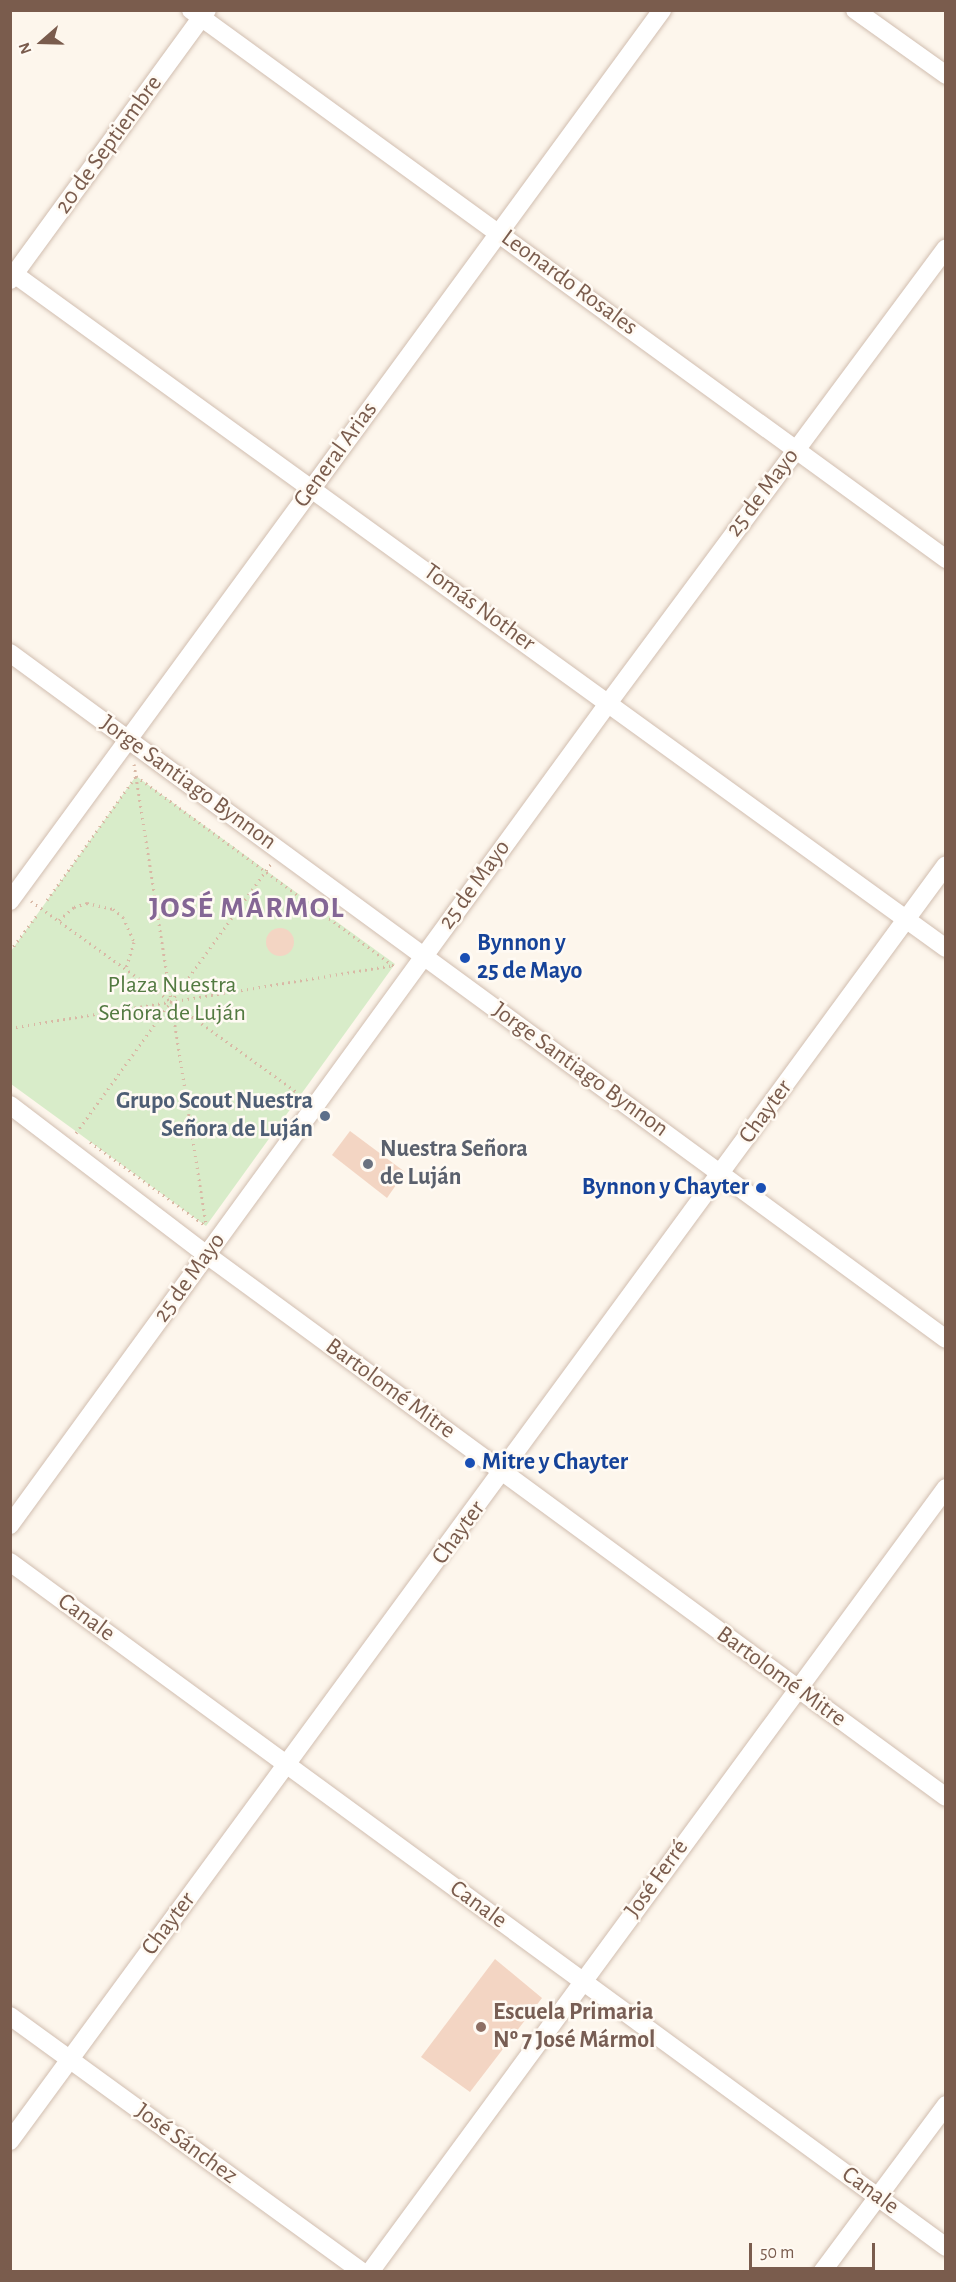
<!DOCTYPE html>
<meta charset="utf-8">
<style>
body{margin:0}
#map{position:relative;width:956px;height:2282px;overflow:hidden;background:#fdf6ec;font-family:"Alegreya Sans",sans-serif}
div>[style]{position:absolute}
.green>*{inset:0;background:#d8ecc9}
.building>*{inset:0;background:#f3d5c3}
.round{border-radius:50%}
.path>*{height:3px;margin-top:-1.5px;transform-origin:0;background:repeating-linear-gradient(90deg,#d9b8a5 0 1.5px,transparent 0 6px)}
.roads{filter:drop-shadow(0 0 2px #d1beb0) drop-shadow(0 0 2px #d1beb0)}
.minor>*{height:18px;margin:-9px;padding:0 9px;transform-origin:9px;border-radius:9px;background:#fff}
.dots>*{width:16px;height:16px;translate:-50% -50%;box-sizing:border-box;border:3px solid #fffaf3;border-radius:50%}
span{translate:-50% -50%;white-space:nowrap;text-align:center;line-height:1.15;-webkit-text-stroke:5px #fffaf3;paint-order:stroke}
.street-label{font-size:24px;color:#7a5c4d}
.transit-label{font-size:24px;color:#164399;font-weight:700}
.left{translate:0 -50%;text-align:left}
.right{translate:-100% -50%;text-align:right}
.park-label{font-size:24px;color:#537a41}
.service-label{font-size:24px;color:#4e5e75;font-weight:700}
.worship-label{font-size:24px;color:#5b616d;font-weight:700}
.education-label{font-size:24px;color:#785e54;font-weight:700}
.district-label{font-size:30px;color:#846695;font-weight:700;letter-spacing:1.5px}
.frame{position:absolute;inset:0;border:12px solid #7a5c4d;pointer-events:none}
.north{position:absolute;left:12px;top:12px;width:60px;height:60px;-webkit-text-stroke:4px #fffaf3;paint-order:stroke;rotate:250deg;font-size:16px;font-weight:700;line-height:24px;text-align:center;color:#7a5c4d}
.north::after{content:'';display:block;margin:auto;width:21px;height:27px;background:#7a5c4d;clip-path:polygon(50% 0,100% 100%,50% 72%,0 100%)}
.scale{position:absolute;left:749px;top:2243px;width:126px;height:27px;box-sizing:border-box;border:3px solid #7a5c4d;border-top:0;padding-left:8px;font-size:18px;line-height:21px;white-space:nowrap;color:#7a5c4d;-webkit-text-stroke:4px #fffaf3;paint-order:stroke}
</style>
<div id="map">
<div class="green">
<i style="clip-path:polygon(136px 776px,395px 964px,206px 1226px,11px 1084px,11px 951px)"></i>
</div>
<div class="building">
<i class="round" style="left:266px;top:928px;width:28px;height:28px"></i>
<i style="clip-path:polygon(350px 1131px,405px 1172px,387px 1198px,332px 1155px)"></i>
<i style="clip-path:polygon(495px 1959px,542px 1998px,470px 2092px,421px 2057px)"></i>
</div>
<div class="path">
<i style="left:134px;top:764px;width:468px;rotate:81.1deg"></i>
<i style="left:47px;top:900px;width:153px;rotate:-54.3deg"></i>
<i style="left:136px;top:776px;width:320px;rotate:36.4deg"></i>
<i style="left:31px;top:901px;width:332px;rotate:35.7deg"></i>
<i style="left:59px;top:920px;width:20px;rotate:-41deg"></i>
<i style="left:74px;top:907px;width:14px;rotate:-17deg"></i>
<i style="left:87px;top:903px;width:27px;rotate:13deg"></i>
<i style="left:113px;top:909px;width:13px;rotate:39deg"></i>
<i style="left:123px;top:917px;width:27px;rotate:66deg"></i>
<i style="left:134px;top:942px;width:28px;rotate:107deg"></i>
<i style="left:10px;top:951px;width:45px;rotate:-53.1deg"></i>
<i style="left:10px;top:1028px;width:388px;rotate:-9.3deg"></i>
<i style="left:76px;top:1133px;width:332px;rotate:-54.1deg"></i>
<i style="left:90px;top:1142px;width:143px;rotate:35.9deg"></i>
</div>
<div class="roads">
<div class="minor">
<i style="left:191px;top:10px;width:934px;rotate:36.02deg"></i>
<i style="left:855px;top:10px;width:112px;rotate:35.5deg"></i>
<i style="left:10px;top:271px;width:1155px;rotate:35.88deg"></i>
<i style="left:10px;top:280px;width:334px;rotate:-53.9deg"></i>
<i style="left:10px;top:653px;width:1160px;rotate:36.24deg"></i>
<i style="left:10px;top:901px;width:1104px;rotate:-53.8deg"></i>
<i style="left:10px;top:1105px;width:248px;rotate:37.3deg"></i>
<i style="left:207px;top:1255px;width:916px;rotate:36.26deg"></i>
<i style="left:10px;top:1525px;width:1018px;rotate:-53.95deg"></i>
<i style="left:609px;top:702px;width:565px;rotate:-53.41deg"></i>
<i style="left:10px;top:1562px;width:1160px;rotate:36.2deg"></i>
<i style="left:10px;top:2016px;width:435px;rotate:36deg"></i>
<i style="left:10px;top:2141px;width:1582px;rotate:-53.74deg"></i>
<i style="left:370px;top:2272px;width:973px;rotate:-53.7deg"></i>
<i style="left:822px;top:2272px;width:208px;rotate:-53.4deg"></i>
</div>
</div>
<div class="dots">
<i style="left:465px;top:958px;background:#1a4fb4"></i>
<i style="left:325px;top:1116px;background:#5c6f8a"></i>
<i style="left:368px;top:1164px;background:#6b7280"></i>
<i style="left:761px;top:1188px;background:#1a4fb4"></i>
<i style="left:470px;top:1463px;background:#1a4fb4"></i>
<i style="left:481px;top:2027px;background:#8d6e63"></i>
</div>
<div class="street-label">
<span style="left:109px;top:145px;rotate:-54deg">20 de Septiembre</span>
<span style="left:569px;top:283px;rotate:36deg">Leonardo Rosales</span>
<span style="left:336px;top:455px;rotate:-54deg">General Arias</span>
<span style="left:763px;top:493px;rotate:-53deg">25 de Mayo</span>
<span style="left:479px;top:608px;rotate:36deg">Tomás Nother</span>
<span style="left:188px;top:783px;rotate:36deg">Jorge Santiago Bynnon</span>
<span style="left:475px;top:885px;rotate:-54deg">25 de Mayo</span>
<span style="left:580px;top:1070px;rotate:36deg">Jorge Santiago Bynnon</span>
<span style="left:766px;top:1112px;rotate:-54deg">Chayter</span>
<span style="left:190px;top:1278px;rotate:-54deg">25 de Mayo</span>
<span style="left:390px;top:1389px;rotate:36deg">Bartolomé Mitre</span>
<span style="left:459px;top:1533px;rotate:-54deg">Chayter</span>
<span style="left:86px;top:1618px;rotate:36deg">Canale</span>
<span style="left:781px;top:1677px;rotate:36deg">Bartolomé Mitre</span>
<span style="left:657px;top:1879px;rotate:-54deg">José Ferré</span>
<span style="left:478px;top:1905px;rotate:36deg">Canale</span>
<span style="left:169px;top:1924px;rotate:-53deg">Chayter</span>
<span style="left:186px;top:2144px;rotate:36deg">José Sánchez</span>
<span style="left:870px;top:2191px;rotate:36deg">Canale</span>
</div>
<div class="transit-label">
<span class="left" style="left:477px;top:958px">Bynnon y<br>25 de Mayo</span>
<span class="right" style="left:749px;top:1188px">Bynnon y Chayter</span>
<span class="left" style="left:482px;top:1463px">Mitre y Chayter</span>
</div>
<div class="park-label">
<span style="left:172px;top:1000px">Plaza Nuestra<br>Señora de Luján</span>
</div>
<div class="service-label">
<span class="right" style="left:313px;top:1116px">Grupo Scout Nuestra<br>Señora de Luján</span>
</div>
<div class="worship-label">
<span class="left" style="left:380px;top:1164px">Nuestra Señora<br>de Luján</span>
</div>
<div class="education-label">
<span class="left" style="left:493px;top:2027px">Escuela Primaria<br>Nº 7 José Mármol</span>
</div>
<div class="district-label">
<span style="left:247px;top:908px">JOSÉ MÁRMOL</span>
</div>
<div class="frame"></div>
<div class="north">N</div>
<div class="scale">50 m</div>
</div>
